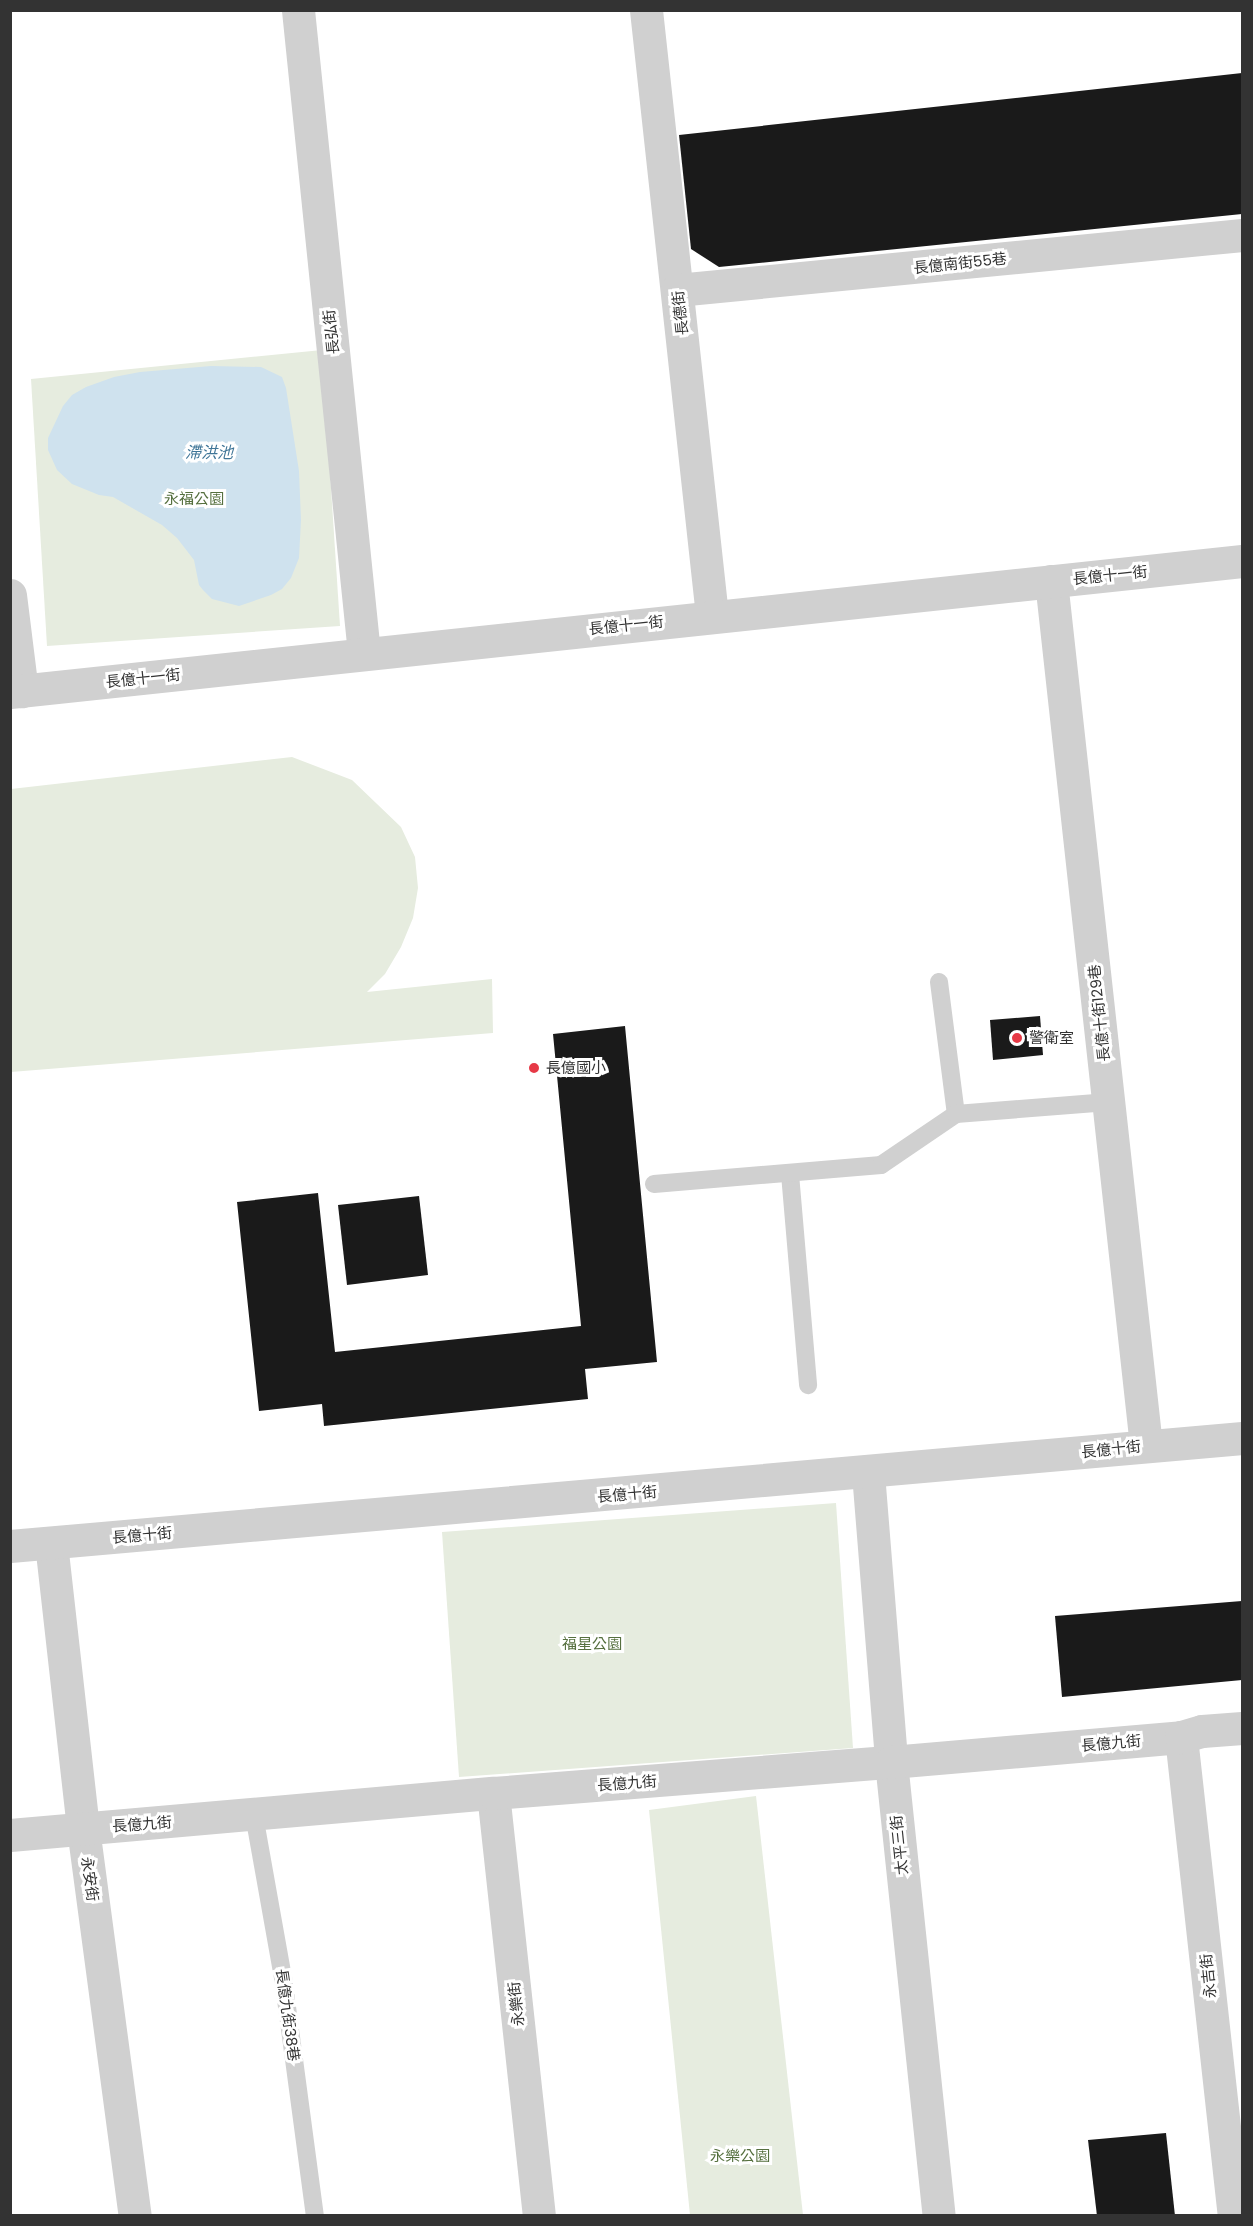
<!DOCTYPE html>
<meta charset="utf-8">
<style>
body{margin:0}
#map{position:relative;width:1253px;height:2226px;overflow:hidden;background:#fff;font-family:Poppins,"Noto Sans TC",sans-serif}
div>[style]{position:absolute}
.green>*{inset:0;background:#e6ecdf}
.water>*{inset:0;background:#cfe2ee}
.building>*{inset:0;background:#1a1a1a}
.lane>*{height:18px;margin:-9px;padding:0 9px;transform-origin:9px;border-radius:9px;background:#d0d0d0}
.street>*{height:33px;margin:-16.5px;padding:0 16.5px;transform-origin:16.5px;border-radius:16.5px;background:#d0d0d0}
.dots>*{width:16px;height:16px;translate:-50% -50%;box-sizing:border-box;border:3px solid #fff;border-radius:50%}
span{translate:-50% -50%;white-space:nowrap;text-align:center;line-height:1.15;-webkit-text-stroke:6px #fff;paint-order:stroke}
.street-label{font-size:15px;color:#333}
.park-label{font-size:15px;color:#56703f}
.poi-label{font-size:15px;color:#333}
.left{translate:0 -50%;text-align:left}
.water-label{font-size:16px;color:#3f7597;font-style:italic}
.frame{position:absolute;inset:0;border:12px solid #333;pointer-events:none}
</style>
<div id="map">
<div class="green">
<i style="clip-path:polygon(322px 350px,340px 626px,47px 646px,31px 379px)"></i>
<i style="clip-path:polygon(292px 757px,352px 780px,401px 827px,415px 857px,418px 888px,413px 918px,401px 947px,385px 974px,367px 992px,492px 979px,493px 1033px,11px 1072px,11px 789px)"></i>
<i style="clip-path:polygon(836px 1503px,853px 1748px,459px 1777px,442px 1532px)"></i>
<i style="clip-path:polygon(756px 1796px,803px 2215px,690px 2215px,649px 1810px)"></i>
</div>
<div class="water">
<i style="clip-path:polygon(211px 366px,261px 367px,282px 377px,286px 388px,299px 471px,301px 520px,299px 558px,291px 578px,282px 589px,271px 595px,239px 606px,212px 599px,203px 590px,199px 585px,194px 560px,177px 538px,162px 525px,113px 497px,99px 495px,72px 484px,57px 470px,48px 450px,48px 438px,63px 406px,72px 395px,86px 387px,114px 377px,140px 372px)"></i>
</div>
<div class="building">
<i style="clip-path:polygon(1242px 73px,1242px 214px,719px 267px,691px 249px,679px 135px)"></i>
<i style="clip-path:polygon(1040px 1016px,1043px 1055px,993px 1060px,990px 1020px)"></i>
<i style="clip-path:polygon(625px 1026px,657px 1362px,585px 1369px,588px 1399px,324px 1426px,322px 1404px,259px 1411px,237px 1202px,318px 1193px,335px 1352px,581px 1326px,553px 1034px)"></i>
<i style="clip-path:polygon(419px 1196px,428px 1275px,347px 1285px,338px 1205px)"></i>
<i style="clip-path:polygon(1242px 1601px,1242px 1680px,1062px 1697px,1055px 1616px)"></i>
<i style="clip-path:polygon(1166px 2133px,1175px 2216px,1097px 2216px,1088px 2140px)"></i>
</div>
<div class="lane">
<i style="left:939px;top:982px;width:133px;rotate:82.7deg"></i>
<i style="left:790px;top:1174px;width:212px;rotate:85.1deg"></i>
<i style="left:654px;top:1184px;width:228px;rotate:-4.8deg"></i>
<i style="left:881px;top:1165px;width:91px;rotate:-34.2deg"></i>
<i style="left:956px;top:1114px;width:153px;rotate:-4.5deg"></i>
<i style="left:254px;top:1815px;width:165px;rotate:79.9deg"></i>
<i style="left:283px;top:1977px;width:241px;rotate:82.4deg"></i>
</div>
<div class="street">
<i style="left:298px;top:10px;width:646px;rotate:84.14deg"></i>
<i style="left:646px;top:10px;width:610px;rotate:83.78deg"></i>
<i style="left:677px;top:290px;width:568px;rotate:-5.56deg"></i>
<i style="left:1051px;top:581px;width:870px;rotate:83.73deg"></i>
<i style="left:10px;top:595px;width:97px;rotate:82.9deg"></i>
<i style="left:10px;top:692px;width:1239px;rotate:-6.07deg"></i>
<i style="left:868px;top:1473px;width:290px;rotate:85.4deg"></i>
<i style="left:891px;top:1762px;width:457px;rotate:84deg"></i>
<i style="left:51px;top:1543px;width:287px;rotate:83.6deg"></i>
<i style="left:83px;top:1828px;width:391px;rotate:82.4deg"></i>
<i style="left:10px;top:1546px;width:1237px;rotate:-5.01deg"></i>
<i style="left:1181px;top:1737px;width:482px;rotate:83.7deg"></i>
<i style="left:493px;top:1793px;width:425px;rotate:83.8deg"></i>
<i style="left:10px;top:1835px;width:485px;rotate:-5deg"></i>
<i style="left:493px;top:1793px;width:399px;rotate:-4.5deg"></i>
<i style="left:891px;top:1762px;width:291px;rotate:-4.9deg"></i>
<i style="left:1181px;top:1737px;width:22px;rotate:-16deg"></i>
<i style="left:1202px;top:1731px;width:40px;rotate:-4.3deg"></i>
</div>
<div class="dots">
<i style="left:1017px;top:1038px;background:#e63946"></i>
<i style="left:534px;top:1068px;background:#e63946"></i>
</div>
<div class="street-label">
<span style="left:960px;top:263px;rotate:-6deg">長億南街55巷</span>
<span style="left:680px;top:313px;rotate:-96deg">長德街</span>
<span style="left:331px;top:332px;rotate:-96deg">長弘街</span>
<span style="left:1110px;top:575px;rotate:-6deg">長億十一街</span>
<span style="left:626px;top:625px;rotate:-6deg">長億十一街</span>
<span style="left:143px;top:678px;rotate:-6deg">長億十一街</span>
<span style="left:1099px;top:1013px;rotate:-96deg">長億十街129巷</span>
<span style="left:1111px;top:1449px;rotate:-6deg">長億十街</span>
<span style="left:627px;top:1494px;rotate:-5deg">長億十街</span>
<span style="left:142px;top:1535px;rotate:-5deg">長億十街</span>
<span style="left:1111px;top:1743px;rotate:-5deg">長億九街</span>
<span style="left:627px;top:1783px;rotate:-4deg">長億九街</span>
<span style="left:142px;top:1824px;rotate:-4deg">長億九街</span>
<span style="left:899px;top:1845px;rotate:-96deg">太平三街</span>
<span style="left:90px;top:1879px;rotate:82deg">永安街</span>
<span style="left:1208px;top:1976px;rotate:-96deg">永吉街</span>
<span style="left:516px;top:2004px;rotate:-96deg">永樂街</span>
<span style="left:288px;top:2015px;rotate:82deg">長億九街38巷</span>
</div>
<div class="park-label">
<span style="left:194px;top:499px">永福公園</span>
<span style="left:592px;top:1644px">福星公園</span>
<span style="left:740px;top:2156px">永樂公園</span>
</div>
<div class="poi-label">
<span class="left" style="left:1029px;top:1038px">警衛室</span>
<span class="left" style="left:546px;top:1068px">長億國小</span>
</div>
<div class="water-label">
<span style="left:209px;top:453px">滯洪池</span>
</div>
<div class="frame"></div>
</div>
